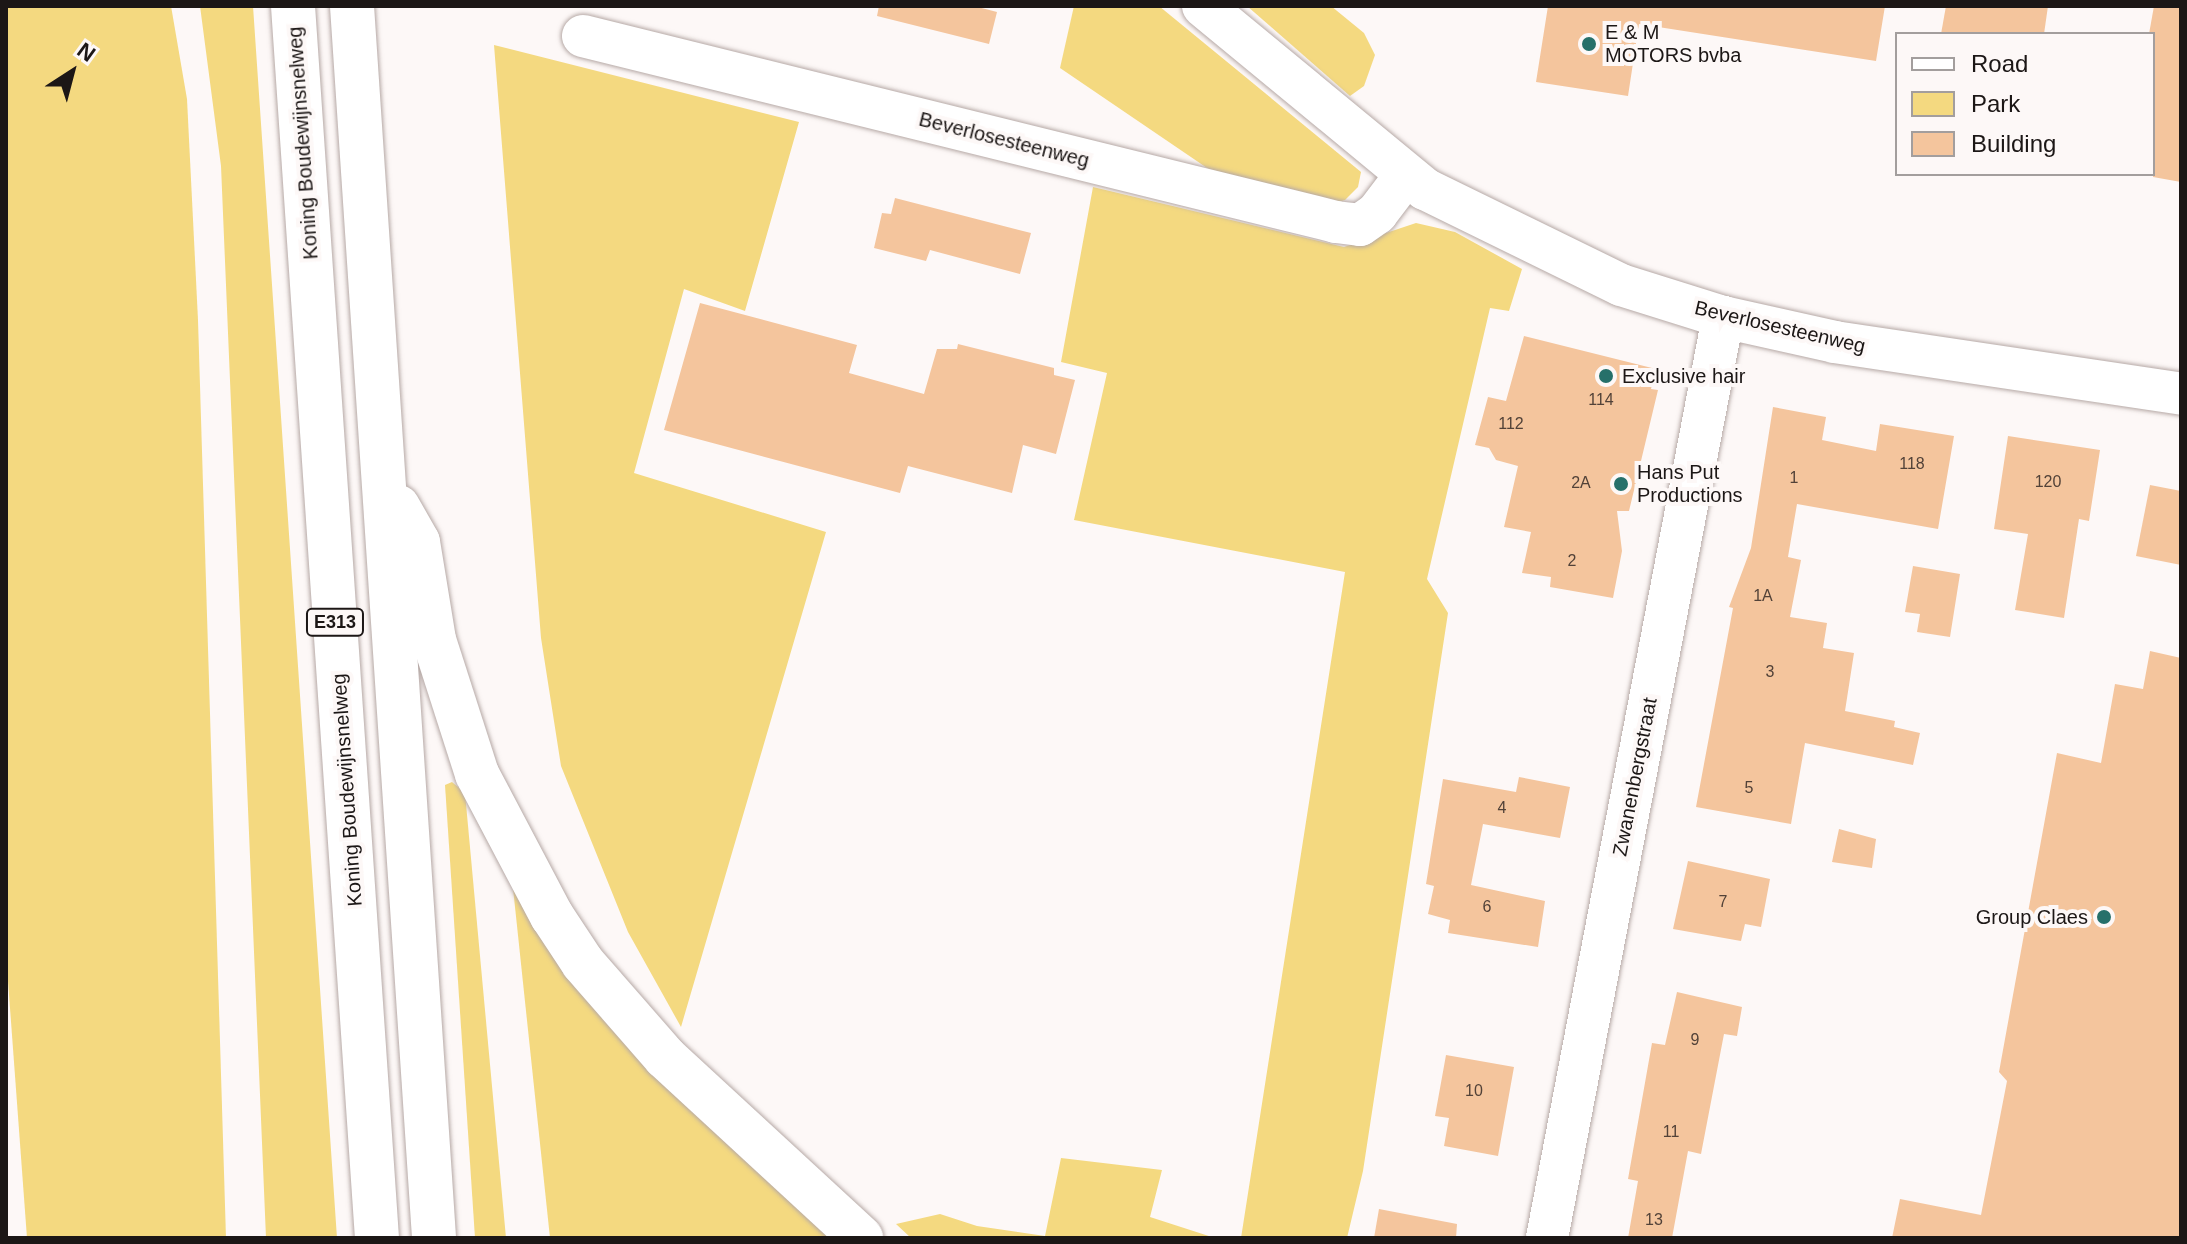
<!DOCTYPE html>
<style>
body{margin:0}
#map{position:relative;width:2187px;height:1244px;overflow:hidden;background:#fdf8f7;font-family:Helvetica,sans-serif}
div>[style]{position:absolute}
.green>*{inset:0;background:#f4d980}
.building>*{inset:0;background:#f4c59d}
.roads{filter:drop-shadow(0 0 2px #b6a9a6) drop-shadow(0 0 2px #b6a9a6)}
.minor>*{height:42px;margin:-21px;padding:0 21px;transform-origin:21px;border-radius:21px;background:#fff}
.highway>*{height:44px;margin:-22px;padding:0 22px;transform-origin:22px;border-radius:22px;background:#fff}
.dots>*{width:22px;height:22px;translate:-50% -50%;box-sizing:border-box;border:4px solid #fdf8f7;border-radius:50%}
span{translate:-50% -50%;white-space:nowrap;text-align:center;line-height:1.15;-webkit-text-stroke:8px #fdf8f7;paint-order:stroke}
.number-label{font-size:16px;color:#524238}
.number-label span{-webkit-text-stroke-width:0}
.shield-label span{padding:2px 6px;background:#fdf8f7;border:2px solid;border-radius:6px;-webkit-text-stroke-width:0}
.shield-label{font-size:18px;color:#1c1716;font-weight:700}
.poi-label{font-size:20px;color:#1c1716}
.left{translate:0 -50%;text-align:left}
.right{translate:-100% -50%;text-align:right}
.street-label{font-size:20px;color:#1c1716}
.frame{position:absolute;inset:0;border:8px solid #1c1716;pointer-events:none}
.legend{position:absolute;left:1895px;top:32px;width:260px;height:144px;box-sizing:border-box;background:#fdf8f7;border:2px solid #a39e9d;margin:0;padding:10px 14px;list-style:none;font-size:24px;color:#1c1716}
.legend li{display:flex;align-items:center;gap:16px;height:40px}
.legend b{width:40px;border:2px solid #a39e9d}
.north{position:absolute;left:32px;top:32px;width:80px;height:80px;-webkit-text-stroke:6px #fdf8f7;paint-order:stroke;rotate:36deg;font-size:22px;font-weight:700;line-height:32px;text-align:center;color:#1c1716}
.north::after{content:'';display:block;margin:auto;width:28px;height:36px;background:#1c1716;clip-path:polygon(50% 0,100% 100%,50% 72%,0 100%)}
</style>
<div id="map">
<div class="green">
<i style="clip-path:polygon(6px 6px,171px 6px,187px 99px,198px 320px,226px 1238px,27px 1238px,6px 954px)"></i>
<i style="clip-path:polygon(200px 6px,253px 6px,337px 1238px,266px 1238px,221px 166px)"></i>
<i style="clip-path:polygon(1074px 6px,1159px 6px,1361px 172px,1358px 187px,1345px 200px,1331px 204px,1210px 170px,1060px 68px)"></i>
<i style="clip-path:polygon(1247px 6px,1331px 6px,1364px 33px,1375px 55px,1364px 86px,1350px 96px)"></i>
<i style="clip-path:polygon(494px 45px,799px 122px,745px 311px,684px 289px,634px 473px,826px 532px,681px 1027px,628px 932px,561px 766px,541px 638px)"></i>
<i style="clip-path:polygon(1093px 187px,1344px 247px,1416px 223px,1455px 232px,1522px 269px,1509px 311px,1490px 308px,1427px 579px,1448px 613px,1363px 1171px,1347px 1238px,1241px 1238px,1345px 572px,1074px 520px,1107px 373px,1061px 362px)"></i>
<i style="clip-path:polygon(452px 782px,465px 793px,506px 1238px,475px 1238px,445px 785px)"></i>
<i style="clip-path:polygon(513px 888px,833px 1238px,550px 1238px)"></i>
<i style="clip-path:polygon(1061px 1158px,1162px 1170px,1150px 1217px,1215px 1238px,911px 1238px,896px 1224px,940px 1214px,977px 1226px,1045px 1236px)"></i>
</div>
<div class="building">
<i style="clip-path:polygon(879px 6px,974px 6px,997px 12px,989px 44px,877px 16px)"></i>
<i style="clip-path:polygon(1548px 6px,1885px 6px,1876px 61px,1639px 24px,1628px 96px,1536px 82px)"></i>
<i style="clip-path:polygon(1946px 6px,2048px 6px,2044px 34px,1941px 34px)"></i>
<i style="clip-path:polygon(2154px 6px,2181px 6px,2181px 182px,2153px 177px,2149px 34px)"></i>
<i style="clip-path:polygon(895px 198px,1031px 233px,1020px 274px,930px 250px,926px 261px,874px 248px,882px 213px,891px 214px)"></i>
<i style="clip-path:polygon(700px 303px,857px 345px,849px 373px,924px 394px,937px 349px,957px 349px,958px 344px,1054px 368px,1054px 375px,1075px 380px,1056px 454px,1023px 445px,1012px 493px,908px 466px,900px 493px,664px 430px)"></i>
<i style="clip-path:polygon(1524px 336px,1656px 369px,1651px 389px,1658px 390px,1629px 511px,1617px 511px,1622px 551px,1613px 598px,1550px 587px,1551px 577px,1522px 573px,1531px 532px,1504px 527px,1518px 466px,1496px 460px,1489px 448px,1475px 445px,1488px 397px,1506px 401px)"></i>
<i style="clip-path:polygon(1773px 407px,1826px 417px,1822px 440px,1876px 451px,1880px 424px,1954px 436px,1938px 529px,1797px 504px,1788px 557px,1801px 560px,1790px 617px,1827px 623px,1823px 648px,1854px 653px,1845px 711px,1895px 721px,1894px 727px,1920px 733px,1913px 765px,1805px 743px,1791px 824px,1696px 807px,1733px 608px,1729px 607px,1751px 548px)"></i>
<i style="clip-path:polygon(2008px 436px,2100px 450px,2089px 521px,2079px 519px,2064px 618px,2015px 610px,2028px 534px,1994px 529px)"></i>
<i style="clip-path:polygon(2150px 485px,2181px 491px,2181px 565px,2136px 556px)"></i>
<i style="clip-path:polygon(1913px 566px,1960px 574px,1950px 637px,1917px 632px,1920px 614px,1905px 612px)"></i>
<i style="clip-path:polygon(2150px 651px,2181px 658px,2181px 1238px,1892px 1238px,1900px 1199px,1981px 1215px,2007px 1081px,1999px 1072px,2057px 753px,2101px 763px,2115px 684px,2143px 689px)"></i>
<i style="clip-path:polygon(1519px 777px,1570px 787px,1560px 838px,1483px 824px,1471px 885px,1545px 901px,1538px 947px,1448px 933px,1450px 920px,1428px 914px,1434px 886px,1426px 884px,1443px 779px,1516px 792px)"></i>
<i style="clip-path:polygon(1839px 829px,1876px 839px,1872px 868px,1832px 862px)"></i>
<i style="clip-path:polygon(1688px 861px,1770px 879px,1761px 927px,1745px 924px,1741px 941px,1673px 929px)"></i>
<i style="clip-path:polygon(1677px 992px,1742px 1007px,1737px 1036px,1724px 1034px,1701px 1154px,1688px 1151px,1672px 1238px,1628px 1238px,1638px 1181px,1628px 1179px,1652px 1043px,1665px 1045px)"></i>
<i style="clip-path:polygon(1446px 1055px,1514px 1067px,1498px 1156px,1444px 1146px,1449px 1118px,1435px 1116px)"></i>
<i style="clip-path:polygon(1379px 1209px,1457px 1224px,1456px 1238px,1374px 1238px)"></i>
</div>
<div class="roads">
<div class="minor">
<i style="left:1203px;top:6px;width:288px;rotate:39.5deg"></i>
<i style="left:1425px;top:189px;width:218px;rotate:26.1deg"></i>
<i style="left:1621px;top:285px;width:107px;rotate:17.4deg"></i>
<i style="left:1723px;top:317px;width:115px;rotate:12.6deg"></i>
<i style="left:1835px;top:342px;width:350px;rotate:8.5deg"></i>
<i style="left:583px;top:36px;width:776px;rotate:13.87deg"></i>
<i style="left:1336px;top:222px;width:24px;rotate:7deg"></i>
<i style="left:1360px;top:225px;width:21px;rotate:-35deg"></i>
<i style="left:1377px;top:213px;width:48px;rotate:-52.7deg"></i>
<i style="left:1547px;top:1238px;width:938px;rotate:-79.18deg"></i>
</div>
<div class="highway">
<i style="left:293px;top:6px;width:1235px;rotate:86.1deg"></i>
<i style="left:352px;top:6px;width:1235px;rotate:86.19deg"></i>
<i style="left:398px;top:507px;width:40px;rotate:60.3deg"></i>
<i style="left:418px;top:542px;width:99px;rotate:80.7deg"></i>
<i style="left:434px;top:640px;width:141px;rotate:72.2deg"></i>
<i style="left:477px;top:774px;width:161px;rotate:62.2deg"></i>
<i style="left:552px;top:916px;width:56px;rotate:56.6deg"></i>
<i style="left:583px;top:963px;width:125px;rotate:48.9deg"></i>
<i style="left:665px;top:1057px;width:267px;rotate:42.7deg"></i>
</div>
</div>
<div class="dots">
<i style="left:1589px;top:44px;background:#26706a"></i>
<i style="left:1606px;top:376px;background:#26706a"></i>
<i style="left:1621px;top:484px;background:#26706a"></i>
<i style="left:2104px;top:917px;background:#26706a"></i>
</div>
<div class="number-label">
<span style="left:1601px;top:400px">114</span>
<span style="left:1511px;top:424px">112</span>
<span style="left:1912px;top:464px">118</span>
<span style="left:1794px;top:478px">1</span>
<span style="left:2048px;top:482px">120</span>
<span style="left:1581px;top:483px">2A</span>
<span style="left:1572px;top:561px">2</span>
<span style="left:1763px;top:596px">1A</span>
<span style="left:1770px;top:672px">3</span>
<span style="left:1749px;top:788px">5</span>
<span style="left:1502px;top:808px">4</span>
<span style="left:1723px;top:902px">7</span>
<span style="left:1487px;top:907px">6</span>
<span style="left:1695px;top:1040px">9</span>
<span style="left:1474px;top:1091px">10</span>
<span style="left:1671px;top:1132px">11</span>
<span style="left:1654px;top:1220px">13</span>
</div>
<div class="shield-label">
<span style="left:335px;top:622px">E313</span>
</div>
<div class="poi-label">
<span class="left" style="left:1605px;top:44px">E &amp; M<br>MOTORS bvba</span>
<span class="left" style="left:1622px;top:376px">Exclusive hair</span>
<span class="left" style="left:1637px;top:484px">Hans Put<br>Productions</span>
<span class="right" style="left:2088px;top:917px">Group Claes</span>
</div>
<div class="street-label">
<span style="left:1004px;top:140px;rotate:14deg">Beverlosesteenweg</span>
<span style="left:303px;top:143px;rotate:-94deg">Koning Boudewijnsnelweg</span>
<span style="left:1780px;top:327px;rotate:13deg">Beverlosesteenweg</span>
<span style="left:1635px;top:777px;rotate:-79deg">Zwanenbergstraat</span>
<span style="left:347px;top:790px;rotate:-94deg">Koning Boudewijnsnelweg</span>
</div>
<div class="frame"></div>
<ul class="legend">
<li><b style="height:10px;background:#fff"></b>Road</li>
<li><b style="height:22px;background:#f4d980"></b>Park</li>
<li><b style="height:22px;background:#f4c59d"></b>Building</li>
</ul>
<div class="north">N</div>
</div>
